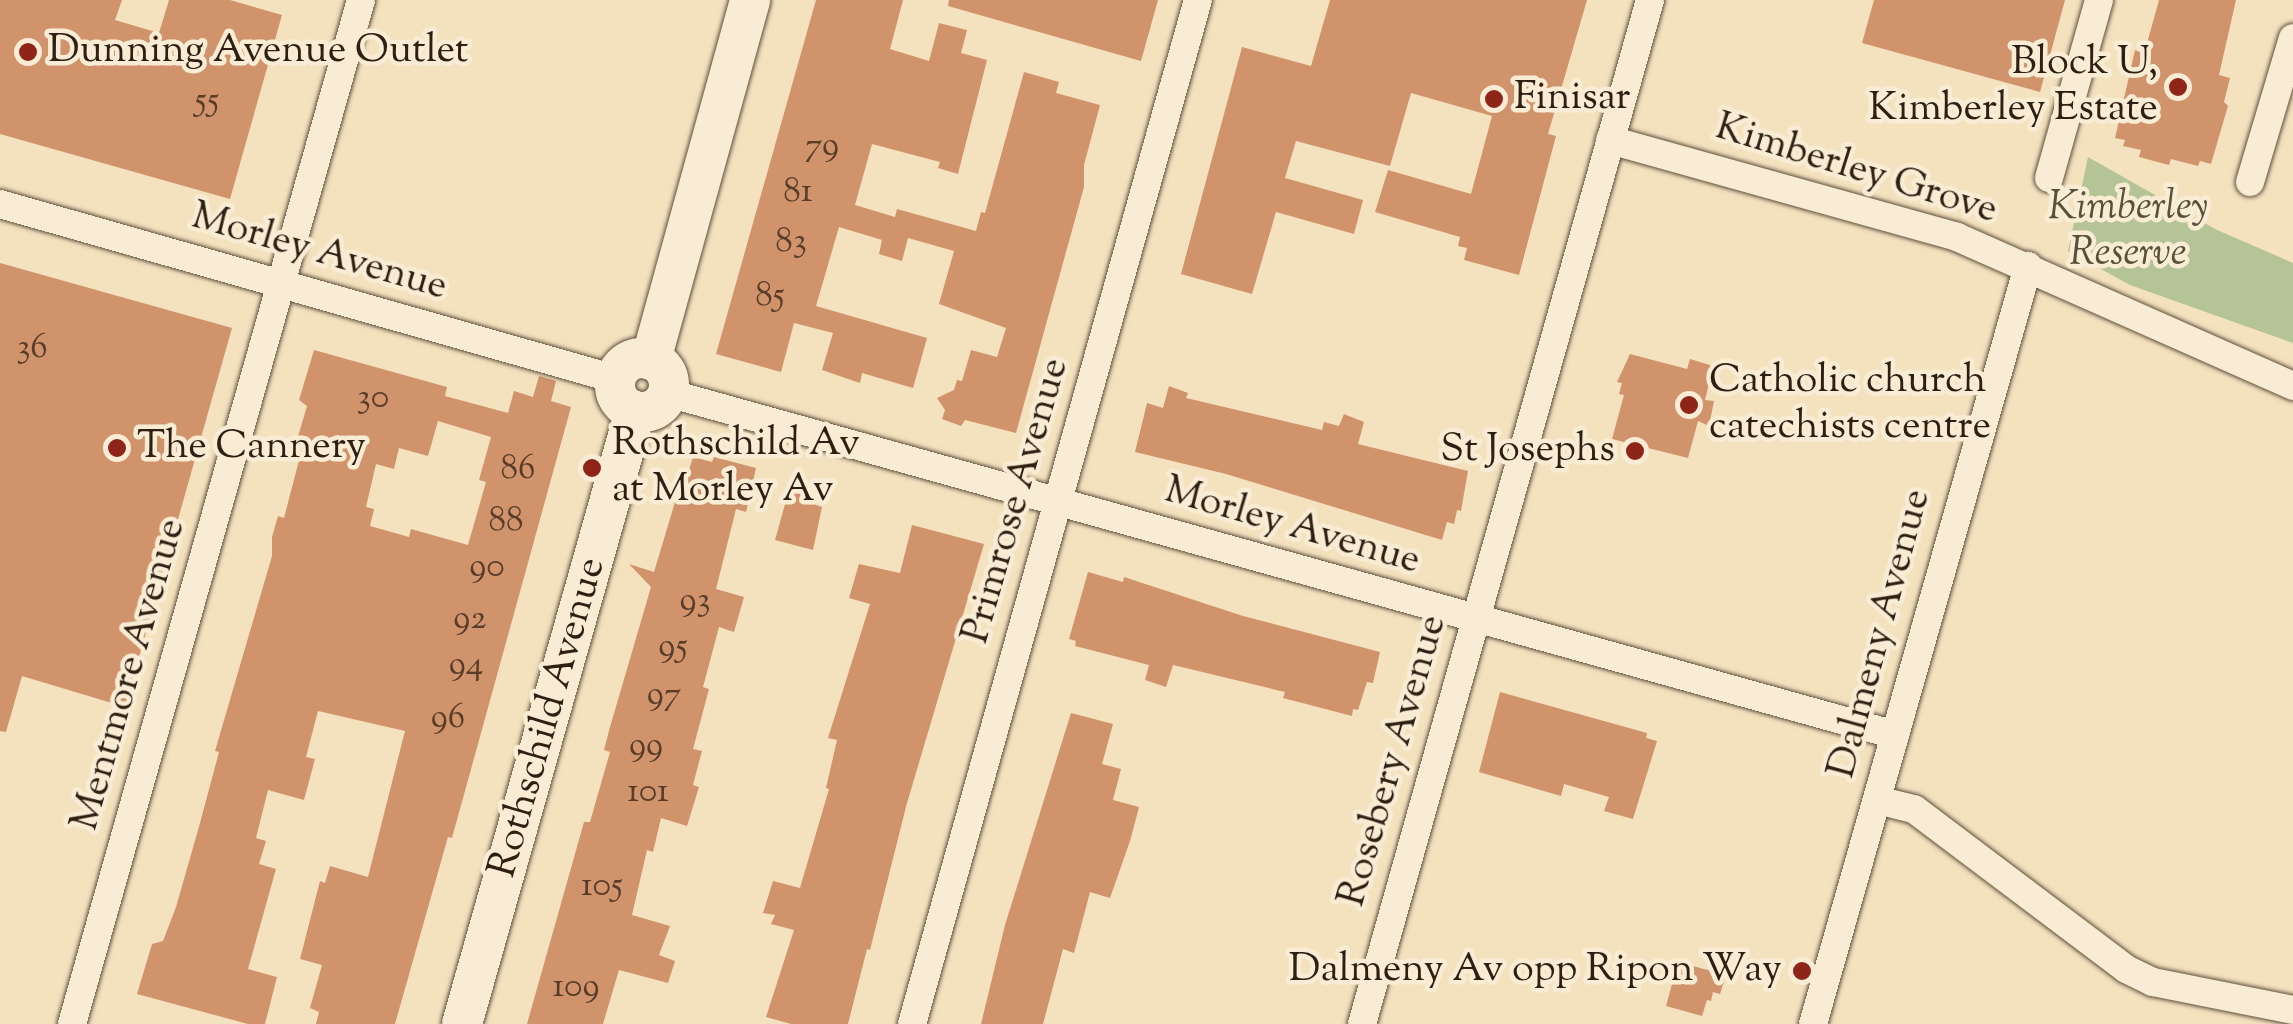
<!DOCTYPE html>
<style>
body{margin:0}
#map{position:relative;width:2293px;height:1024px;overflow:hidden;background:#f4e2bf;font-family:"Sorts Mill Goudy",serif}
div>[style]{position:absolute}
.green>*{inset:0;background:#b5c497}
.building>*{inset:0;background:#d0936c}
.roads{filter:drop-shadow(0 0 2px #60503d) drop-shadow(0 0 2px #60503d)}
.street>*{height:28px;margin:-14px;padding:0 14px;transform-origin:14px;border-radius:14px;background:#f8ecd5}
.secondary>*{height:40px;margin:-20px;padding:0 20px;transform-origin:20px;border-radius:20px;background:#f8ecd5}
.secondary>.ring{margin:-20px;padding:0;box-sizing:content-box;background:none;border:40px solid #f8ecd5;border-radius:50%}
.dots>*{width:28px;height:28px;translate:-50% -50%;box-sizing:border-box;border:5px solid #f8ecd5;border-radius:50%}
span{translate:-50% -50%;white-space:nowrap;text-align:center;line-height:1.15;-webkit-text-stroke:9px #f8ecd5;paint-order:stroke}
.number-label{font-size:35px;color:#573c28}
.number-label span{-webkit-text-stroke-width:0}
.poi-label{font-size:40px;color:#2f1f12}
.left{translate:0 -50%;text-align:left}
.right{translate:-100% -50%;text-align:right}
.street-label{font-size:40px;color:#2f1f12}
.park-label{font-size:40px;color:#57513a;font-style:italic}
</style>
<div id="map">
<div class="green">
<i style="clip-path:polygon(2088px 157px,2215px 229px,2293px 263px,2293px 343px,2130px 285px,2068px 251px)"></i>
</div>
<div class="building">
<i style="clip-path:polygon(0 0,122px 0,115px 20px,159px 33px,169px 0,230px 0,282px 15px,230px 199px,0 134px)"></i>
<i style="clip-path:polygon(816px 0,903px 0,890px 49px,929px 61px,939px 23px,967px 30px,961px 53px,987px 60px,958px 174px,938px 168px,940px 162px,872px 144px,855px 205px,895px 217px,897px 209px,976px 231px,981px 212px,985px 213px,1024px 72px,1059px 82px,1056px 93px,1100px 105px,1084px 165px,1084px 187px,1016px 433px,965px 420px,961px 426px,942px 419px,945px 410px,937px 398px,954px 390px,957px 380px,962px 381px,971px 350px,997px 357px,1006px 328px,939px 304px,954px 251px,908px 238px,902px 261px,879px 254px,882px 240px,839px 227px,816px 306px,927px 338px,913px 388px,862px 373px,860px 383px,822px 370px,833px 333px,794px 323px,781px 372px,716px 354px)"></i>
<i style="clip-path:polygon(949px 0,1158px 0,1141px 61px,948px 6px)"></i>
<i style="clip-path:polygon(1330px 0,1587px 0,1548px 134px,1556px 136px,1519px 275px,1464px 260px,1467px 248px,1458px 246px,1460px 237px,1375px 212px,1388px 170px,1471px 194px,1492px 116px,1411px 93px,1390px 166px,1296px 141px,1285px 178px,1363px 200px,1354px 234px,1276px 212px,1252px 294px,1181px 274px,1242px 47px,1311px 66px)"></i>
<i style="clip-path:polygon(1874px 0,2065px 0,2040px 92px,1862px 43px)"></i>
<i style="clip-path:polygon(2159px 0,2236px 0,2219px 75px,2230px 78px,2224px 102px,2228px 106px,2211px 164px,2200px 161px,2198px 166px,2171px 159px,2169px 165px,2139px 157px,2141px 150px,2123px 146px,2125px 140px,2115px 138px,2135px 50px,2144px 54px)"></i>
<i style="clip-path:polygon(0 263px,232px 328px,125px 707px,22px 676px,6px 732px,0 731px)"></i>
<i style="clip-path:polygon(evenodd,314px 350px,447px 387px,445px 396px,508px 413px,514px 391px,533px 397px,539px 376px,556px 381px,551px 401px,571px 407px,452px 838px,448px 837px,395px 1024px,316px 1024px,319px 1012px,310px 1008px,322px 965px,300px 959px,320px 881px,325px 883px,330px 866px,368px 877px,405px 731px,318px 711px,306px 757px,315px 759px,304px 800px,268px 790px,256px 838px,266px 841px,259px 864px,276px 869px,248px 969px,277px 977px,265px 1024px,248px 1024px,137px 994px,152px 944px,163px 941px,176px 907px,200px 823px,219px 752px,215px 751px,272px 556px,272px 537px,278px 516px,284px 518px,303px 445px,296px 443px,307px 406px,299px 400px,314px 350px,438px 421px,491px 437px,479px 480px,486px 482px,468px 545px,411px 529px,409px 537px,370px 526px,374px 509px,366px 507px,376px 464px,394px 469px,399px 448px,428px 456px,438px 421px)"></i>
<i style="clip-path:polygon(1630px 354px,1687px 369px,1690px 359px,1713px 366px,1705px 400px,1714px 401px,1709px 426px,1698px 421px,1688px 458px,1612px 439px,1624px 395px,1619px 394px,1622px 383px,1617px 382px)"></i>
<i style="clip-path:polygon(1169px 386px,1188px 393px,1186px 398px,1322px 430px,1324px 422px,1339px 426px,1344px 414px,1364px 422px,1358px 444px,1468px 471px,1461px 511px,1457px 510px,1454px 524px,1447px 522px,1442px 540px,1226px 474px,1135px 452px,1147px 403px,1163px 408px)"></i>
<i style="clip-path:polygon(693px 457px,712px 462px,714px 457px,756px 468px,746px 512px,736px 509px,716px 589px,744px 597px,734px 632px,719px 627px,703px 687px,709px 689px,693px 749px,702px 751px,693px 785px,699px 787px,687px 826px,661px 818px,653px 852px,647px 850px,632px 915px,670px 926px,659px 955px,675px 961px,668px 983px,619px 970px,603px 1024px,527px 1024px,584px 822px,590px 822px,610px 752px,604px 750px,610px 727px,651px 587px,629px 564px,654px 572px,684px 472px,688px 473px)"></i>
<i style="clip-path:polygon(789px 490px,815px 499px,813px 504px,822px 507px,813px 550px,775px 540px)"></i>
<i style="clip-path:polygon(912px 525px,984px 544px,907px 803px,870px 950px,867px 949px,848px 1024px,791px 1024px,766px 1017px,794px 930px,771px 924px,775px 915px,763px 913px,773px 881px,800px 888px,829px 789px,826px 788px,837px 740px,828px 738px,870px 604px,849px 598px,859px 564px,900px 573px)"></i>
<i style="clip-path:polygon(1088px 572px,1123px 582px,1124px 577px,1243px 616px,1380px 652px,1373px 683px,1367px 682px,1358px 710px,1353px 709px,1352px 716px,1283px 698px,1285px 692px,1173px 665px,1166px 687px,1145px 680px,1149px 665px,1075px 646px,1076px 641px,1069px 639px)"></i>
<i style="clip-path:polygon(1500px 692px,1647px 733px,1646px 738px,1657px 741px,1633px 819px,1604px 811px,1609px 797px,1564px 784px,1561px 796px,1479px 772px)"></i>
<i style="clip-path:polygon(1071px 713px,1113px 724px,1102px 764px,1121px 769px,1113px 800px,1139px 807px,1130px 841px,1110px 898px,1090px 892px,1074px 953px,1063px 949px,1043px 1024px,981px 1024px,1005px 925px)"></i>
<i style="clip-path:polygon(1678px 962px,1726px 975px,1720px 994px,1713px 992px,1711px 1001px,1707px 1000px,1702px 1016px,1666px 1006px)"></i>
</div>
<div class="roads">
<div class="street">
<i style="left:1610px;top:140px;width:360px;rotate:15.6deg"></i>
<i style="left:1957px;top:237px;width:368px;rotate:23.9deg"></i>
<i style="left:2049px;top:178px;width:185px;rotate:-74.3deg"></i>
<i style="left:2250px;top:182px;width:150px;rotate:-73.4deg"></i>
<i style="left:0;top:204px;width:639px;rotate:15.88deg"></i>
<i style="left:668px;top:393px;width:1274px;rotate:15.57deg"></i>
<i style="left:1877px;top:800px;width:38px;rotate:14deg"></i>
<i style="left:1914px;top:809px;width:266px;rotate:37deg"></i>
<i style="left:2126px;top:969px;width:30px;rotate:26deg"></i>
<i style="left:2153px;top:982px;width:143px;rotate:11.3deg"></i>
<i style="left:72px;top:1024px;width:1064px;rotate:-74.24deg"></i>
<i style="left:912px;top:1024px;width:1063px;rotate:-74.4deg"></i>
<i style="left:1362px;top:1024px;width:1064px;rotate:-74.29deg"></i>
<i style="left:1813px;top:1024px;width:788px;rotate:-74.16deg"></i>
</div>
<div class="secondary">
<i class="ring" style="left:615px;top:358px;width:14px;height:14px"></i>
<i style="left:651px;top:360px;width:373px;rotate:-74.6deg"></i>
<i style="left:462px;top:1024px;width:637px;rotate:-74.24deg"></i>
</div>
</div>
<div class="dots">
<i style="left:28px;top:52px;background:#8f2418"></i>
<i style="left:2178px;top:87px;background:#8f2418"></i>
<i style="left:1494px;top:99px;background:#8f2418"></i>
<i style="left:1689px;top:405px;background:#8f2418"></i>
<i style="left:117px;top:448px;background:#8f2418"></i>
<i style="left:1635px;top:451px;background:#8f2418"></i>
<i style="left:592px;top:468px;background:#8f2418"></i>
<i style="left:1802px;top:971px;background:#8f2418"></i>
</div>
<div class="number-label">
<span style="left:207px;top:102px">55</span>
<span style="left:822px;top:147px">79</span>
<span style="left:798px;top:193px">81</span>
<span style="left:791px;top:243px">83</span>
<span style="left:770px;top:297px">85</span>
<span style="left:32px;top:349px">36</span>
<span style="left:373px;top:399px">30</span>
<span style="left:518px;top:470px">86</span>
<span style="left:506px;top:522px">88</span>
<span style="left:487px;top:568px">90</span>
<span style="left:695px;top:602px">93</span>
<span style="left:470px;top:620px">92</span>
<span style="left:673px;top:648px">95</span>
<span style="left:466px;top:666px">94</span>
<span style="left:664px;top:696px">97</span>
<span style="left:448px;top:719px">96</span>
<span style="left:646px;top:747px">99</span>
<span style="left:648px;top:793px">101</span>
<span style="left:602px;top:887px">105</span>
<span style="left:576px;top:988px">109</span>
</div>
<div class="poi-label">
<span class="left" style="left:48px;top:52px">Dunning Avenue Outlet</span>
<span class="right" style="left:2158px;top:87px">Block U,<br>Kimberley Estate</span>
<span class="left" style="left:1514px;top:99px">Finisar</span>
<span class="left" style="left:1709px;top:405px">Catholic church<br>catechists centre</span>
<span class="left" style="left:612px;top:468px">Rothschild Av<br>at Morley Av</span>
<span class="left" style="left:137px;top:448px">The Cannery</span>
<span class="right" style="left:1615px;top:451px">St Josephs</span>
<span class="right" style="left:1782px;top:971px">Dalmeny Av opp Ripon Way</span>
</div>
<div class="street-label">
<span style="left:1856px;top:170px;rotate:17deg">Kimberley Grove</span>
<span style="left:319px;top:253px;rotate:16deg">Morley Avenue</span>
<span style="left:1017px;top:501px;rotate:-74deg">Primrose Avenue</span>
<span style="left:1292px;top:527px;rotate:16deg">Morley Avenue</span>
<span style="left:1881px;top:634px;rotate:-75deg">Dalmeny Avenue</span>
<span style="left:130px;top:675px;rotate:-74deg">Mentmore Avenue</span>
<span style="left:549px;top:718px;rotate:-74deg">Rothschild Avenue</span>
<span style="left:1394px;top:761px;rotate:-74deg">Rosebery Avenue</span>
</div>
<div class="park-label">
<span style="left:2128px;top:232px">Kimberley<br>Reserve</span>
</div>
</div>
